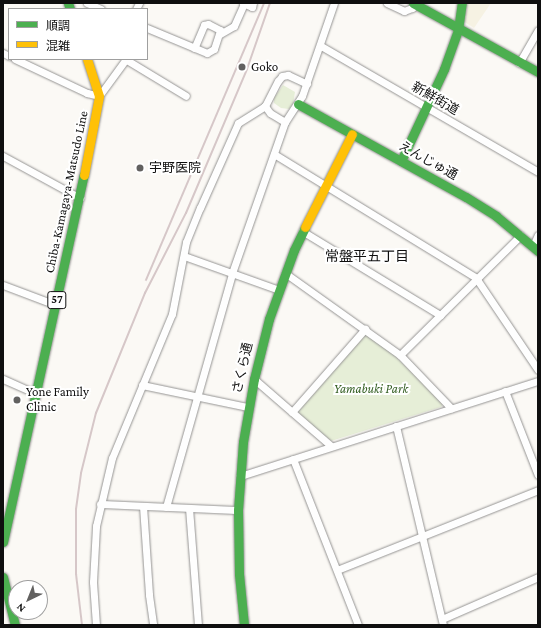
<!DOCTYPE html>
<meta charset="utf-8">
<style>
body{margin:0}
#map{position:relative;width:541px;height:628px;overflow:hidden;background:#fbf9f5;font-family:"Crimson Pro","Noto Sans JP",serif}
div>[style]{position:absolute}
.farmland>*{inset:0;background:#f6f2e3}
.green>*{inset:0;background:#e6eed7}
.roads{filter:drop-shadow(0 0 1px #959493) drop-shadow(0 0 1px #959493)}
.street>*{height:7px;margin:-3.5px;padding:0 3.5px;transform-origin:3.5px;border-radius:3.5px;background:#fefefe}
.fast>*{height:9px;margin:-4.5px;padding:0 4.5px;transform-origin:4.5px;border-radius:4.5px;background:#4caf50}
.slow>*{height:9px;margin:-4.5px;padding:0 4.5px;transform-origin:4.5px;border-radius:4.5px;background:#ffc107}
.rail>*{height:2px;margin:-1px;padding:0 1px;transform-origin:1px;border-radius:1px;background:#d6c7c8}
.dots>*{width:11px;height:11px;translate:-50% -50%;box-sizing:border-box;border:2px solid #fff;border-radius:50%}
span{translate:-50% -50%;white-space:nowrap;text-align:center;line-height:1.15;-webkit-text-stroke:4px #fff;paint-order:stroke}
.shield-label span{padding:1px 3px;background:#fff;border:1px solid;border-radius:3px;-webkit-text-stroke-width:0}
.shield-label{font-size:12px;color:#0f0f0f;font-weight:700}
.poi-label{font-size:13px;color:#0f0f0f}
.left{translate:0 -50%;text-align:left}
.street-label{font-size:13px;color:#0f0f0f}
.park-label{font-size:13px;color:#366025;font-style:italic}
.neighbourhood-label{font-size:14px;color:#0f0f0f}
.frame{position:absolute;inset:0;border:4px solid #0f0f0f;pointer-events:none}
.legend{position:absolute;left:8px;top:8px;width:140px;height:52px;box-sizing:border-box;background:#fff;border:1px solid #9f9f9f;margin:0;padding:5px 7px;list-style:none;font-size:12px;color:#0f0f0f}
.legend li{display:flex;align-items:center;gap:8px;height:20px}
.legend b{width:20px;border:1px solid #9f9f9f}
.north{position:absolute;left:8px;top:580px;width:40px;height:40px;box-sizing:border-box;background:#fff;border:1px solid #9f9f9f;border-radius:50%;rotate:223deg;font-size:11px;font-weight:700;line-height:16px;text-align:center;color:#0f0f0f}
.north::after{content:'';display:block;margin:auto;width:14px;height:18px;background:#626160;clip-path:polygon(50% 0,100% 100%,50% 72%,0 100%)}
</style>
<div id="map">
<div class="farmland">
<i style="clip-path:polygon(460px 3px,491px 3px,474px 28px,463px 21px)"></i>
</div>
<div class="green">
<i style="clip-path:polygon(283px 85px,295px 92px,293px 104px,289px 109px,281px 108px,274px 103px,274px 98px)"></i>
<i style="clip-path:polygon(367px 335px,393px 354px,443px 404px,441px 407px,331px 441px,299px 414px,299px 411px,364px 336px)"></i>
</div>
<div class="roads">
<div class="street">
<i style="left:87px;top:3px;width:15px;rotate:23deg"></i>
<i style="left:243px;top:3px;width:10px;rotate:24deg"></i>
<i style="left:252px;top:7px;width:4px;rotate:-76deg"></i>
<i style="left:387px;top:3px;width:19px;rotate:25deg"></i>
<i style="left:404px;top:11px;width:9px;rotate:-21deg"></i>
<i style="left:412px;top:8px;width:6px;rotate:-59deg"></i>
<i style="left:136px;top:9px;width:7px;rotate:-63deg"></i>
<i style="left:147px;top:28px;width:65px;rotate:22.6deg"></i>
<i style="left:207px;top:53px;width:8px;rotate:-30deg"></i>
<i style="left:214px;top:49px;width:20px;rotate:-72deg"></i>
<i style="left:220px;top:30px;width:13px;rotate:-153deg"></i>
<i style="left:208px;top:24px;width:4px;rotate:166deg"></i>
<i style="left:204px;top:25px;width:25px;rotate:113deg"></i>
<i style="left:220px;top:34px;width:16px;rotate:-30deg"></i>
<i style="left:234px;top:26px;width:24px;rotate:-66deg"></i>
<i style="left:321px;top:46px;width:251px;rotate:30.1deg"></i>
<i style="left:3px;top:53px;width:7px;rotate:27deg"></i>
<i style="left:15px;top:59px;width:80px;rotate:25.3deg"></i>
<i style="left:87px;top:93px;width:12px;rotate:14deg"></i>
<i style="left:99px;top:96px;width:46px;rotate:-53.9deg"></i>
<i style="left:125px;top:59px;width:71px;rotate:31.2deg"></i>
<i style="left:519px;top:63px;width:38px;rotate:-60deg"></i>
<i style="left:285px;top:122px;width:17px;rotate:-149deg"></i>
<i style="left:270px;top:113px;width:9px;rotate:-126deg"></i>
<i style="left:265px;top:106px;width:28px;rotate:-63deg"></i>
<i style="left:278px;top:81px;width:6px;rotate:-51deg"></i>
<i style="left:282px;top:76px;width:6px;rotate:-9deg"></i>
<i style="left:288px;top:75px;width:21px;rotate:25deg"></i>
<i style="left:274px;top:154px;width:237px;rotate:31.5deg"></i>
<i style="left:476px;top:278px;width:111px;rotate:56deg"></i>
<i style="left:3px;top:156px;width:88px;rotate:28.6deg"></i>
<i style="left:302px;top:231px;width:162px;rotate:31.3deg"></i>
<i style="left:533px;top:246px;width:12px;rotate:-66deg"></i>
<i style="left:184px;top:256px;width:101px;rotate:19.7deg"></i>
<i style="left:285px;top:273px;width:141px;rotate:35.5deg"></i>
<i style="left:400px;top:355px;width:74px;rotate:46.1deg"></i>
<i style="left:3px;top:285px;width:57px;rotate:20.7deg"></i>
<i style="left:400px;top:355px;width:170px;rotate:-44.8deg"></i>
<i style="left:3px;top:379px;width:36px;rotate:24deg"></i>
<i style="left:254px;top:379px;width:102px;rotate:41deg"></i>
<i style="left:142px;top:385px;width:107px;rotate:11.8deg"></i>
<i style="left:505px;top:391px;width:90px;rotate:68.6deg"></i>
<i style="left:292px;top:412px;width:111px;rotate:-48.7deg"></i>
<i style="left:396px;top:426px;width:204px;rotate:76.7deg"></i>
<i style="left:293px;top:459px;width:178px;rotate:68.6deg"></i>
<i style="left:240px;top:476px;width:313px;rotate:-17.7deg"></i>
<i style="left:100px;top:504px;width:138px;rotate:2.5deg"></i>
<i style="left:143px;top:506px;width:89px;rotate:86.1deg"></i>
<i style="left:149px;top:595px;width:30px;rotate:82deg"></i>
<i style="left:166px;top:507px;width:243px;rotate:-74.2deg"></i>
<i style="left:232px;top:273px;width:160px;rotate:-70.7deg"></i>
<i style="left:285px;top:122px;width:31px;rotate:-57deg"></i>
<i style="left:302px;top:96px;width:98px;rotate:-71deg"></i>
<i style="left:189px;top:508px;width:117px;rotate:85.6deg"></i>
<i style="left:337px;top:570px;width:216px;rotate:-21.7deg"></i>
<i style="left:442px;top:619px;width:105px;rotate:-23.6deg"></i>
<i style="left:96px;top:625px;width:43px;rotate:-94deg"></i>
<i style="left:93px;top:582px;width:56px;rotate:-86.9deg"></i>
<i style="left:96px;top:526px;width:70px;rotate:-76.8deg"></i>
<i style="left:112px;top:458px;width:156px;rotate:-67.4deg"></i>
<i style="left:172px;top:314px;width:73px;rotate:-79deg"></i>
<i style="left:186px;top:242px;width:37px;rotate:-68deg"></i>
<i style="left:200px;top:208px;width:93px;rotate:-65.9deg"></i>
<i style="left:238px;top:123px;width:32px;rotate:-32deg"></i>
</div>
<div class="fast">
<i style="left:68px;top:3px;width:6px;rotate:72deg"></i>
<i style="left:413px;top:3px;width:143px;rotate:28.9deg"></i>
<i style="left:298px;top:104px;width:192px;rotate:29deg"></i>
<i style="left:466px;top:197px;width:36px;rotate:32deg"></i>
<i style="left:496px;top:216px;width:55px;rotate:39.8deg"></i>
<i style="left:401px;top:161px;width:102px;rotate:-64.9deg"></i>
<i style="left:444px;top:69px;width:41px;rotate:-70.3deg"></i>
<i style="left:458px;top:30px;width:27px;rotate:-82deg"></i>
<i style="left:3px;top:542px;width:376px;rotate:-77.6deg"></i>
<i style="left:3px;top:577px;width:49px;rotate:76deg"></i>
<i style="left:244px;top:625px;width:51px;rotate:-95.6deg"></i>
<i style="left:239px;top:574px;width:64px;rotate:-90.9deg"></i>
<i style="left:238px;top:510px;width:68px;rotate:-85.8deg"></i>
<i style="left:243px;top:442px;width:64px;rotate:-80.1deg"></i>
<i style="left:254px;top:379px;width:62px;rotate:-76deg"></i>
<i style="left:269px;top:319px;width:73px;rotate:-70.1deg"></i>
<i style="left:294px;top:250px;width:25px;rotate:-64deg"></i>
</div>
<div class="slow">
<i style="left:84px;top:175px;width:80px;rotate:-79.2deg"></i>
<i style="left:99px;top:96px;width:39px;rotate:-108deg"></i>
<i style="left:305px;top:227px;width:104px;rotate:-63.2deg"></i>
</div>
</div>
<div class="rail">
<i style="left:146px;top:280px;width:301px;rotate:-66.9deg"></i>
<i style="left:82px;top:625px;width:51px;rotate:-96.7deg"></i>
<i style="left:76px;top:574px;width:65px;rotate:-90deg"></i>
<i style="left:76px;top:509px;width:36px;rotate:-82deg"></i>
<i style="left:81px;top:473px;width:62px;rotate:-76deg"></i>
<i style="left:96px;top:413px;width:130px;rotate:-67.8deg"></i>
<i style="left:145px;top:293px;width:90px;rotate:-62.9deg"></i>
<i style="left:186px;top:213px;width:156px;rotate:-67deg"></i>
<i style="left:247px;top:69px;width:70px;rotate:-70.8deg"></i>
</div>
<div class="dots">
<i style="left:242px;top:67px;background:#626160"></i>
<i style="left:140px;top:168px;background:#626160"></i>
<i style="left:17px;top:400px;background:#626160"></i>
</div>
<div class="shield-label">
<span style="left:57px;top:300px">57</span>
</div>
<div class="poi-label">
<span class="left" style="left:251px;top:67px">Goko</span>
<span class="left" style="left:149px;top:168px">宇野医院</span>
<span class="left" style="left:26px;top:400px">Yone Family<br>Clinic</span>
</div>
<div class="street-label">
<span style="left:435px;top:99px;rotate:30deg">新鮮街道</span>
<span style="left:428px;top:161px;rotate:29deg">えんじゅ通</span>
<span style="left:67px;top:192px;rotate:-78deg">Chiba-Kamagaya-Matsudo Line</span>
<span style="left:243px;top:368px;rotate:-77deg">さくら通</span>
</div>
<div class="park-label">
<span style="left:371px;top:389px">Yamabuki Park</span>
</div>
<div class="neighbourhood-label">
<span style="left:367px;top:256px">常盤平五丁目</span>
</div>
<div class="frame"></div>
<ul class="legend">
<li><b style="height:5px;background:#4caf50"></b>順調</li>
<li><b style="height:5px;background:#ffc107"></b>混雑</li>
</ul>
<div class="north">N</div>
</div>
